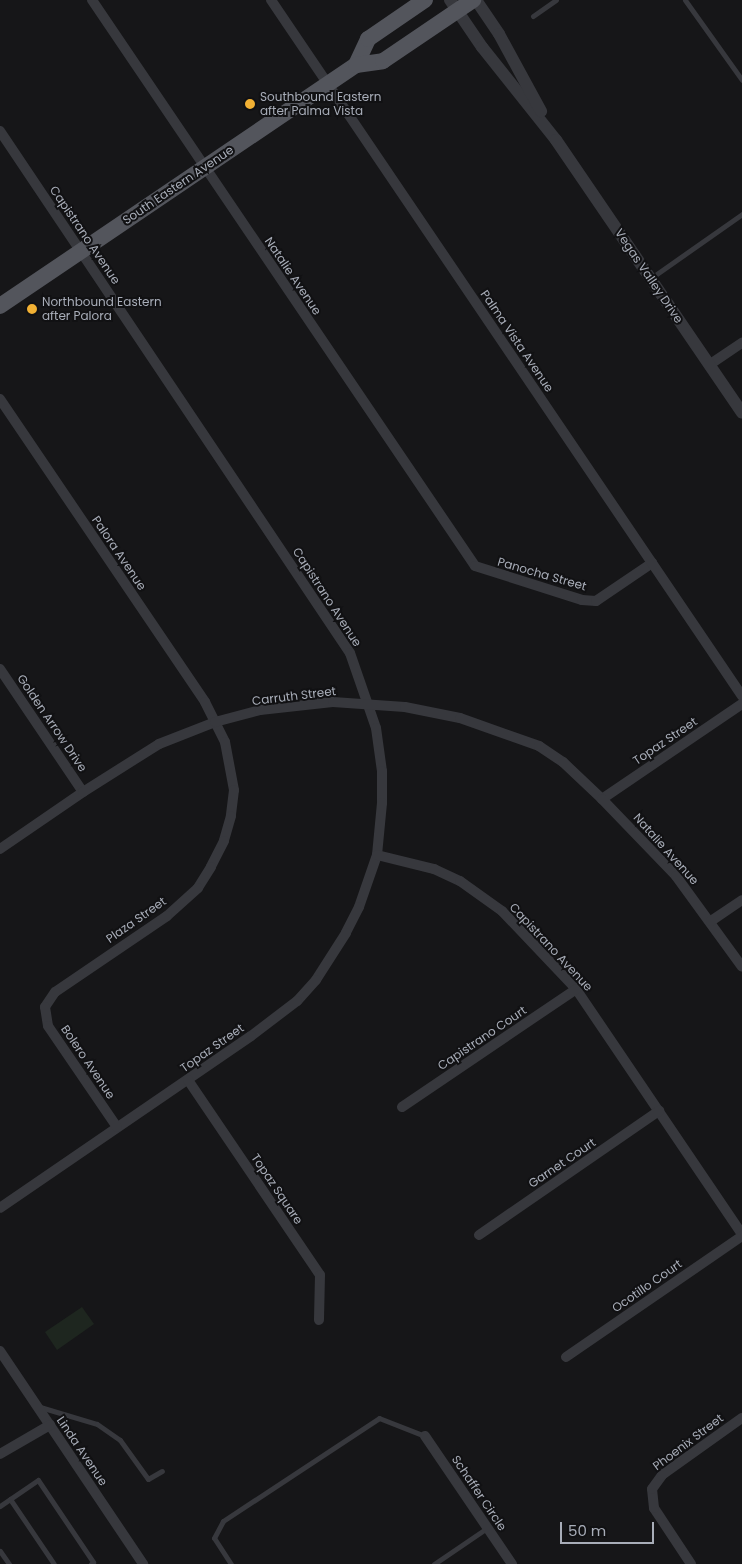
<!DOCTYPE html>
<style>
body{margin:0}
#map{position:relative;width:742px;height:1564px;overflow:hidden;background:#161618;font-family:Poppins,sans-serif}
div>[style]{position:absolute}
.green>*{inset:0;background:#1e261f}
.service>*{height:5px;margin:-2.5px;padding:0 2.5px;transform-origin:2.5px;border-radius:2.5px;background:#37383d}
.minor>*{height:10px;margin:-5px;padding:0 5px;transform-origin:5px;border-radius:5px;background:#37383d}
.tertiary>*{height:12px;margin:-6px;padding:0 6px;transform-origin:6px;border-radius:6px;background:#37383d}
.primary>*{height:16px;margin:-8px;padding:0 8px;transform-origin:8px;border-radius:8px;background:#53555c}
.dots>*{width:14px;height:14px;translate:-50% -50%;box-sizing:border-box;border:2px solid #111113;border-radius:50%}
span{translate:-50% -50%;white-space:nowrap;text-align:center;line-height:1.15;-webkit-text-stroke:4px #111113;paint-order:stroke}
.poi-label{font-size:12px;color:#a8adb8}
.left{translate:0 -50%;text-align:left}
.street-label{font-size:12px;color:#a8adb8}
.scale{position:absolute;left:560px;top:1522px;width:94px;height:22px;box-sizing:border-box;border:2px solid #a8adb8;border-top:0;padding-left:6px;font-size:15px;line-height:18px;white-space:nowrap;color:#a8adb8;-webkit-text-stroke:4px #111113;paint-order:stroke}
</style>
<div id="map">
<div class="green">
<i style="clip-path:polygon(82px 1307px,94px 1324px,57px 1350px,45px 1332px)"></i>
</div>
<div class="service">
<i style="left:685px;top:0;width:98px;rotate:54.5deg"></i>
<i style="left:533px;top:16px;width:28px;rotate:-35deg"></i>
<i style="left:651px;top:278px;width:111px;rotate:-35.1deg"></i>
<i style="left:40px;top:1407px;width:59px;rotate:16.6deg"></i>
<i style="left:97px;top:1424px;width:28px;rotate:35deg"></i>
<i style="left:120px;top:1440px;width:48px;rotate:54.3deg"></i>
<i style="left:148px;top:1479px;width:16px;rotate:-30deg"></i>
<i style="left:10px;top:1499px;width:78px;rotate:55.9deg"></i>
<i style="left:0;top:1506px;width:46px;rotate:-34.4deg"></i>
<i style="left:38px;top:1480px;width:99px;rotate:56.1deg"></i>
<i style="left:93px;top:1562px;width:3px;rotate:135deg"></i>
<i style="left:0;top:1551px;width:16px;rotate:55deg"></i>
<i style="left:231px;top:1564px;width:31px;rotate:-123deg"></i>
<i style="left:214px;top:1538px;width:19px;rotate:-62deg"></i>
<i style="left:223px;top:1521px;width:187px;rotate:-33.4deg"></i>
<i style="left:379px;top:1418px;width:49px;rotate:21.4deg"></i>
<i style="left:434px;top:1564px;width:64px;rotate:-34.2deg"></i>
</div>
<div class="minor">
<i style="left:92px;top:0;width:683px;rotate:55.91deg"></i>
<i style="left:475px;top:566px;width:112px;rotate:17.6deg"></i>
<i style="left:582px;top:600px;width:14px;rotate:4deg"></i>
<i style="left:596px;top:601px;width:68px;rotate:-34.2deg"></i>
<i style="left:271px;top:0;width:840px;rotate:55.91deg"></i>
<i style="left:0;top:131px;width:628px;rotate:56.16deg"></i>
<i style="left:350px;top:653px;width:79px;rotate:70.9deg"></i>
<i style="left:376px;top:728px;width:43px;rotate:82.1deg"></i>
<i style="left:382px;top:771px;width:32px;rotate:90deg"></i>
<i style="left:382px;top:803px;width:52px;rotate:95.5deg"></i>
<i style="left:377px;top:855px;width:55px;rotate:109.1deg"></i>
<i style="left:359px;top:907px;width:29px;rotate:117deg"></i>
<i style="left:346px;top:933px;width:56px;rotate:122.6deg"></i>
<i style="left:316px;top:980px;width:28px;rotate:132deg"></i>
<i style="left:297px;top:1001px;width:58px;rotate:142.7deg"></i>
<i style="left:251px;top:1036px;width:304px;rotate:145.6deg"></i>
<i style="left:709px;top:365px;width:40px;rotate:-34deg"></i>
<i style="left:0;top:399px;width:366px;rotate:55.9deg"></i>
<i style="left:205px;top:702px;width:45px;rotate:63.4deg"></i>
<i style="left:225px;top:742px;width:49px;rotate:79.4deg"></i>
<i style="left:234px;top:790px;width:26px;rotate:97deg"></i>
<i style="left:231px;top:816px;width:26px;rotate:106deg"></i>
<i style="left:224px;top:841px;width:29px;rotate:117deg"></i>
<i style="left:211px;top:867px;width:25px;rotate:122deg"></i>
<i style="left:198px;top:888px;width:42px;rotate:137.9deg"></i>
<i style="left:167px;top:916px;width:135px;rotate:145.8deg"></i>
<i style="left:55px;top:992px;width:18px;rotate:124deg"></i>
<i style="left:45px;top:1007px;width:19px;rotate:81deg"></i>
<i style="left:48px;top:1026px;width:122px;rotate:55.7deg"></i>
<i style="left:0;top:669px;width:148px;rotate:56deg"></i>
<i style="left:602px;top:799px;width:169px;rotate:-34.2deg"></i>
<i style="left:0;top:849px;width:101px;rotate:-34.5deg"></i>
<i style="left:83px;top:792px;width:90px;rotate:-32.3deg"></i>
<i style="left:159px;top:744px;width:60px;rotate:-21.4deg"></i>
<i style="left:215px;top:722px;width:47px;rotate:-14.9deg"></i>
<i style="left:260px;top:710px;width:73px;rotate:-6.3deg"></i>
<i style="left:333px;top:702px;width:72px;rotate:4deg"></i>
<i style="left:405px;top:707px;width:56px;rotate:11.3deg"></i>
<i style="left:460px;top:718px;width:84px;rotate:19.5deg"></i>
<i style="left:539px;top:746px;width:29px;rotate:34deg"></i>
<i style="left:563px;top:762px;width:54px;rotate:43.5deg"></i>
<i style="left:602px;top:799px;width:107px;rotate:46.1deg"></i>
<i style="left:676px;top:876px;width:112px;rotate:54deg"></i>
<i style="left:377px;top:855px;width:59px;rotate:13.8deg"></i>
<i style="left:434px;top:869px;width:29px;rotate:25deg"></i>
<i style="left:460px;top:881px;width:52px;rotate:35.5deg"></i>
<i style="left:502px;top:911px;width:108px;rotate:46.5deg"></i>
<i style="left:576px;top:989px;width:296px;rotate:55.9deg"></i>
<i style="left:711px;top:921px;width:37px;rotate:-34deg"></i>
<i style="left:188px;top:1080px;width:235px;rotate:55.9deg"></i>
<i style="left:320px;top:1275px;width:45px;rotate:91.3deg"></i>
<i style="left:402px;top:1107px;width:210px;rotate:-34.1deg"></i>
<i style="left:479px;top:1235px;width:219px;rotate:-34.6deg"></i>
<i style="left:0;top:1351px;width:257px;rotate:56.1deg"></i>
<i style="left:566px;top:1357px;width:214px;rotate:-34.5deg"></i>
<i style="left:425px;top:1436px;width:155px;rotate:55.8deg"></i>
<i style="left:0;top:1454px;width:58px;rotate:-30.1deg"></i>
<i style="left:691px;top:1564px;width:67px;rotate:-123.5deg"></i>
<i style="left:654px;top:1508px;width:19px;rotate:-96deg"></i>
<i style="left:652px;top:1489px;width:17px;rotate:-54deg"></i>
<i style="left:662px;top:1475px;width:98px;rotate:-35.5deg"></i>
</div>
<div class="tertiary">
<i style="left:450px;top:0;width:57px;rotate:55.8deg"></i>
<i style="left:482px;top:47px;width:119px;rotate:51.5deg"></i>
<i style="left:556px;top:140px;width:330px;rotate:55.7deg"></i>
<i style="left:476px;top:0;width:41px;rotate:55.9deg"></i>
<i style="left:499px;top:34px;width:88px;rotate:61.4deg"></i>
</div>
<div class="primary">
<i style="left:356px;top:65px;width:29px;rotate:-65deg"></i>
<i style="left:368px;top:39px;width:69px;rotate:-34.4deg"></i>
<i style="left:0;top:306px;width:430px;rotate:-34.1deg"></i>
<i style="left:356px;top:65px;width:27px;rotate:-8deg"></i>
<i style="left:383px;top:61px;width:109px;rotate:-34.1deg"></i>
</div>
<div class="dots">
<i style="left:250px;top:104px;background:#f2b134"></i>
<i style="left:32px;top:309px;background:#f2b134"></i>
</div>
<div class="poi-label">
<span class="left" style="left:260px;top:104px">Southbound Eastern<br>after Palma Vista</span>
<span class="left" style="left:42px;top:309px">Northbound Eastern<br>after Palora</span>
</div>
<div class="street-label">
<span style="left:178px;top:185px;rotate:-34deg">South Eastern Avenue</span>
<span style="left:85px;top:235px;rotate:56deg">Capistrano Avenue</span>
<span style="left:293px;top:276px;rotate:56deg">Natalie Avenue</span>
<span style="left:649px;top:276px;rotate:56deg">Vegas Valley Drive</span>
<span style="left:517px;top:341px;rotate:56deg">Palma Vista Avenue</span>
<span style="left:119px;top:553px;rotate:56deg">Palora Avenue</span>
<span style="left:542px;top:574px;rotate:16deg">Panocha Street</span>
<span style="left:327px;top:597px;rotate:57deg">Capistrano Avenue</span>
<span style="left:294px;top:696px;rotate:-7deg">Carruth Street</span>
<span style="left:52px;top:723px;rotate:56deg">Golden Arrow Drive</span>
<span style="left:665px;top:741px;rotate:-34deg">Topaz Street</span>
<span style="left:666px;top:849px;rotate:48deg">Natalie Avenue</span>
<span style="left:136px;top:920px;rotate:-35deg">Plaza Street</span>
<span style="left:551px;top:947px;rotate:47deg">Capistrano Avenue</span>
<span style="left:482px;top:1038px;rotate:-34deg">Capistrano Court</span>
<span style="left:212px;top:1048px;rotate:-35deg">Topaz Street</span>
<span style="left:88px;top:1062px;rotate:56deg">Bolero Avenue</span>
<span style="left:562px;top:1163px;rotate:-34deg">Garnet Court</span>
<span style="left:277px;top:1189px;rotate:56deg">Topaz Square</span>
<span style="left:647px;top:1286px;rotate:-35deg">Ocotillo Court</span>
<span style="left:688px;top:1442px;rotate:-37deg">Phoenix Street</span>
<span style="left:82px;top:1451px;rotate:56deg">Linda Avenue</span>
<span style="left:479px;top:1493px;rotate:56deg">Schaffer Circle</span>
</div>
<div class="scale">50 m</div>
</div>
